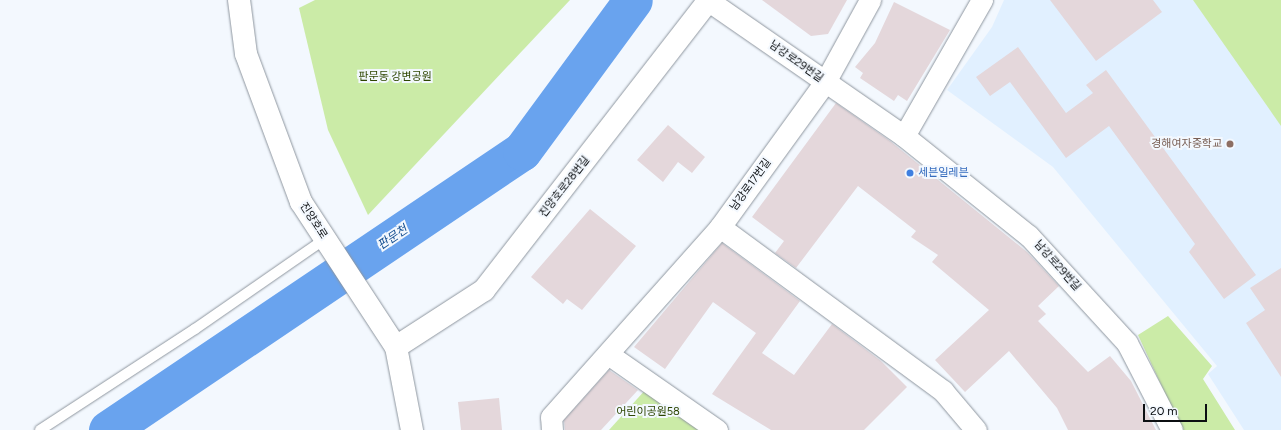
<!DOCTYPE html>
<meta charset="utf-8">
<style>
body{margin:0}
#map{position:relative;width:1281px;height:430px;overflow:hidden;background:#f3f8fe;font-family:Figtree,"Noto Sans KR",sans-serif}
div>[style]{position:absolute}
.built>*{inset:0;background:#e1f0ff}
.green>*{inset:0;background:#cbeba7}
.river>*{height:39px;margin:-19.5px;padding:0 19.5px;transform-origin:19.5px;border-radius:19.5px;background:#69a3ee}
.building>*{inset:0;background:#e4d7db}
.roads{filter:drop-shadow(0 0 1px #8e969f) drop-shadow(0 0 1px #8e969f)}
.service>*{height:10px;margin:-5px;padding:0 5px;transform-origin:5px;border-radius:5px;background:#fff}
.minor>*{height:21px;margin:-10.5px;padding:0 10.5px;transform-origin:10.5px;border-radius:10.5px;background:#fff}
.tertiary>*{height:22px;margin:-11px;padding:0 11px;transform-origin:11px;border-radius:11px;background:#fff}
.dots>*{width:11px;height:11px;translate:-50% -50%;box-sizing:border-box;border:2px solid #f3f8fe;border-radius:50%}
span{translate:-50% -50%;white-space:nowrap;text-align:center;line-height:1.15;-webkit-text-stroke:4px #f3f8fe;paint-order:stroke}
.street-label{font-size:11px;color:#0c0f12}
.park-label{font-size:11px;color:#2e4602}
.education-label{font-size:11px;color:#785e54}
.right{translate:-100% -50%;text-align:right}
.shop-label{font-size:11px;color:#366cbe}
.left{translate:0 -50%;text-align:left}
.water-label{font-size:12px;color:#124d90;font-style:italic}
.scale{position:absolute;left:1143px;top:404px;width:64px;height:18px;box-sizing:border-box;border:2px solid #0c0f12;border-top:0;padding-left:5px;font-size:12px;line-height:14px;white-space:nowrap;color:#0c0f12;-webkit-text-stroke:3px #f3f8fe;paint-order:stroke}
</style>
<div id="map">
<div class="built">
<i style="clip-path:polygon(1004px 0,1281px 0,1281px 430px,1244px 430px,1208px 374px,1217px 366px,1053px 167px,947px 90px,992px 27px)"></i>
</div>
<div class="green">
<i style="clip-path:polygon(315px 0,570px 0,368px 215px,328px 130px,299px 8px)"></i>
<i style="clip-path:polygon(1193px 0,1281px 0,1281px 126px)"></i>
<i style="clip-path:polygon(1168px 316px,1212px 366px,1203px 379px,1235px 430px,1182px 430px,1138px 335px)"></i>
<i style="clip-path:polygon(647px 388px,705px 430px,609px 430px)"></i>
</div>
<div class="river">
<i style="left:108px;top:430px;width:499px;rotate:-34deg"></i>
<i style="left:522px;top:151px;width:187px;rotate:-53.7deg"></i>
</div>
<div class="building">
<i style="clip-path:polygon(762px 0,847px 0,828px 34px,811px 36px)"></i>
<i style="clip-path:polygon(1050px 0,1153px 0,1162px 12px,1096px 61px)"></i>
<i style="clip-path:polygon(894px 2px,950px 30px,907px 101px,898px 95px,894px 101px,860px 78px,863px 73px,855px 67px,875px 43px)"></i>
<i style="clip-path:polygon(1018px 47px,1066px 113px,1093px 93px,1086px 85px,1106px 70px,1256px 275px,1224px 299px,1189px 252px,1195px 244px,1109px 126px,1066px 158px,1010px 82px,990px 96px,976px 77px)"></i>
<i style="clip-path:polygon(836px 103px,890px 141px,1027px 252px,1059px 286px,1038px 306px,1046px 314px,1038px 321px,1088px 372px,1110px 356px,1131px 381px,1156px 430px,1068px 430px,1057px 408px,1009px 351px,965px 392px,935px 360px,989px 310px,932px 262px,938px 255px,911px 237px,916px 231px,858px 186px,796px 268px,775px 253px,784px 241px,752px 217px)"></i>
<i style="clip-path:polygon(668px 125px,705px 157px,692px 173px,678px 162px,663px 182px,637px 160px)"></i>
<i style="clip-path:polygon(590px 209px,636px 246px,582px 310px,567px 299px,563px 304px,531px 277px)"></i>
<i style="clip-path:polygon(722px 243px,800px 301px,762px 353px,794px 375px,832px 324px,881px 361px,907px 387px,864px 430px,771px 430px,712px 394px,756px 333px,713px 302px,665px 369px,634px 347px)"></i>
<i style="clip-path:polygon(1281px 268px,1281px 377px,1246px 323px,1265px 310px,1250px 288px)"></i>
<i style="clip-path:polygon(609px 370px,638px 390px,601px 430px,565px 430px,564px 420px)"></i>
<i style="clip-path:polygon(499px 398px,502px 430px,461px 430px,458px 402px)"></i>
</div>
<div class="roads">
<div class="service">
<i style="left:40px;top:430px;width:185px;rotate:-33.1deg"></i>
<i style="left:195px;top:329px;width:158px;rotate:-34.7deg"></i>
</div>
<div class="minor">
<i style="left:709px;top:1px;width:237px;rotate:34.7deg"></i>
<i style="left:904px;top:136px;width:160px;rotate:38.7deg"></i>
<i style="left:1029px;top:236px;width:145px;rotate:47.5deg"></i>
<i style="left:1127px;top:343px;width:98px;rotate:62.7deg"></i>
<i style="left:904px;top:136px;width:157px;rotate:-60.2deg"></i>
<i style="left:720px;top:227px;width:277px;rotate:36.3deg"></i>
<i style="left:943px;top:391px;width:51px;rotate:49.8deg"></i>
<i style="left:608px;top:354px;width:133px;rotate:34.9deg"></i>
<i style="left:552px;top:430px;width:13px;rotate:-94deg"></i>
<i style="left:551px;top:417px;width:254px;rotate:-48.3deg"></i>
<i style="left:720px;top:227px;width:179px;rotate:-54.1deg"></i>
<i style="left:825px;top:82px;width:94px;rotate:-61.2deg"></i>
</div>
<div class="tertiary">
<i style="left:239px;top:0;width:54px;rotate:82.6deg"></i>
<i style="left:246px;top:54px;width:158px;rotate:69.6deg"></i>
<i style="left:301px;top:202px;width:173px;rotate:56.8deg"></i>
<i style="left:396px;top:347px;width:85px;rotate:79.1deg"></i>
<i style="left:396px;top:347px;width:105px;rotate:-32.9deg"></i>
<i style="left:484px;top:290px;width:367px;rotate:-52.2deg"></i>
</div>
</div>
<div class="dots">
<i style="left:1230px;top:144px;background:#8d6e63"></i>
<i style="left:910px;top:173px;background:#3f7fe0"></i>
</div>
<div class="street-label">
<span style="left:796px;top:62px;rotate:35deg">남강로29번길</span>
<span style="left:751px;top:185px;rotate:-54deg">남강로17번길</span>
<span style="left:565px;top:187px;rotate:-52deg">진양호로28번길</span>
<span style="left:313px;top:221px;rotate:57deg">진양호로</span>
<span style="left:1057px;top:266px;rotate:48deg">남강로29번길</span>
</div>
<div class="park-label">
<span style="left:395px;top:77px">판문동 강변공원</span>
<span style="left:648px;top:412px">어린이공원58</span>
</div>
<div class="education-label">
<span class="right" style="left:1222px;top:144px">경해여자중학교</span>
</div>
<div class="shop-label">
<span class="left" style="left:918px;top:173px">세븐일레븐</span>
</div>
<div class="water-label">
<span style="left:393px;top:238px;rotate:-34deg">판문천</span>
</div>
<div class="scale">20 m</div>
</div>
